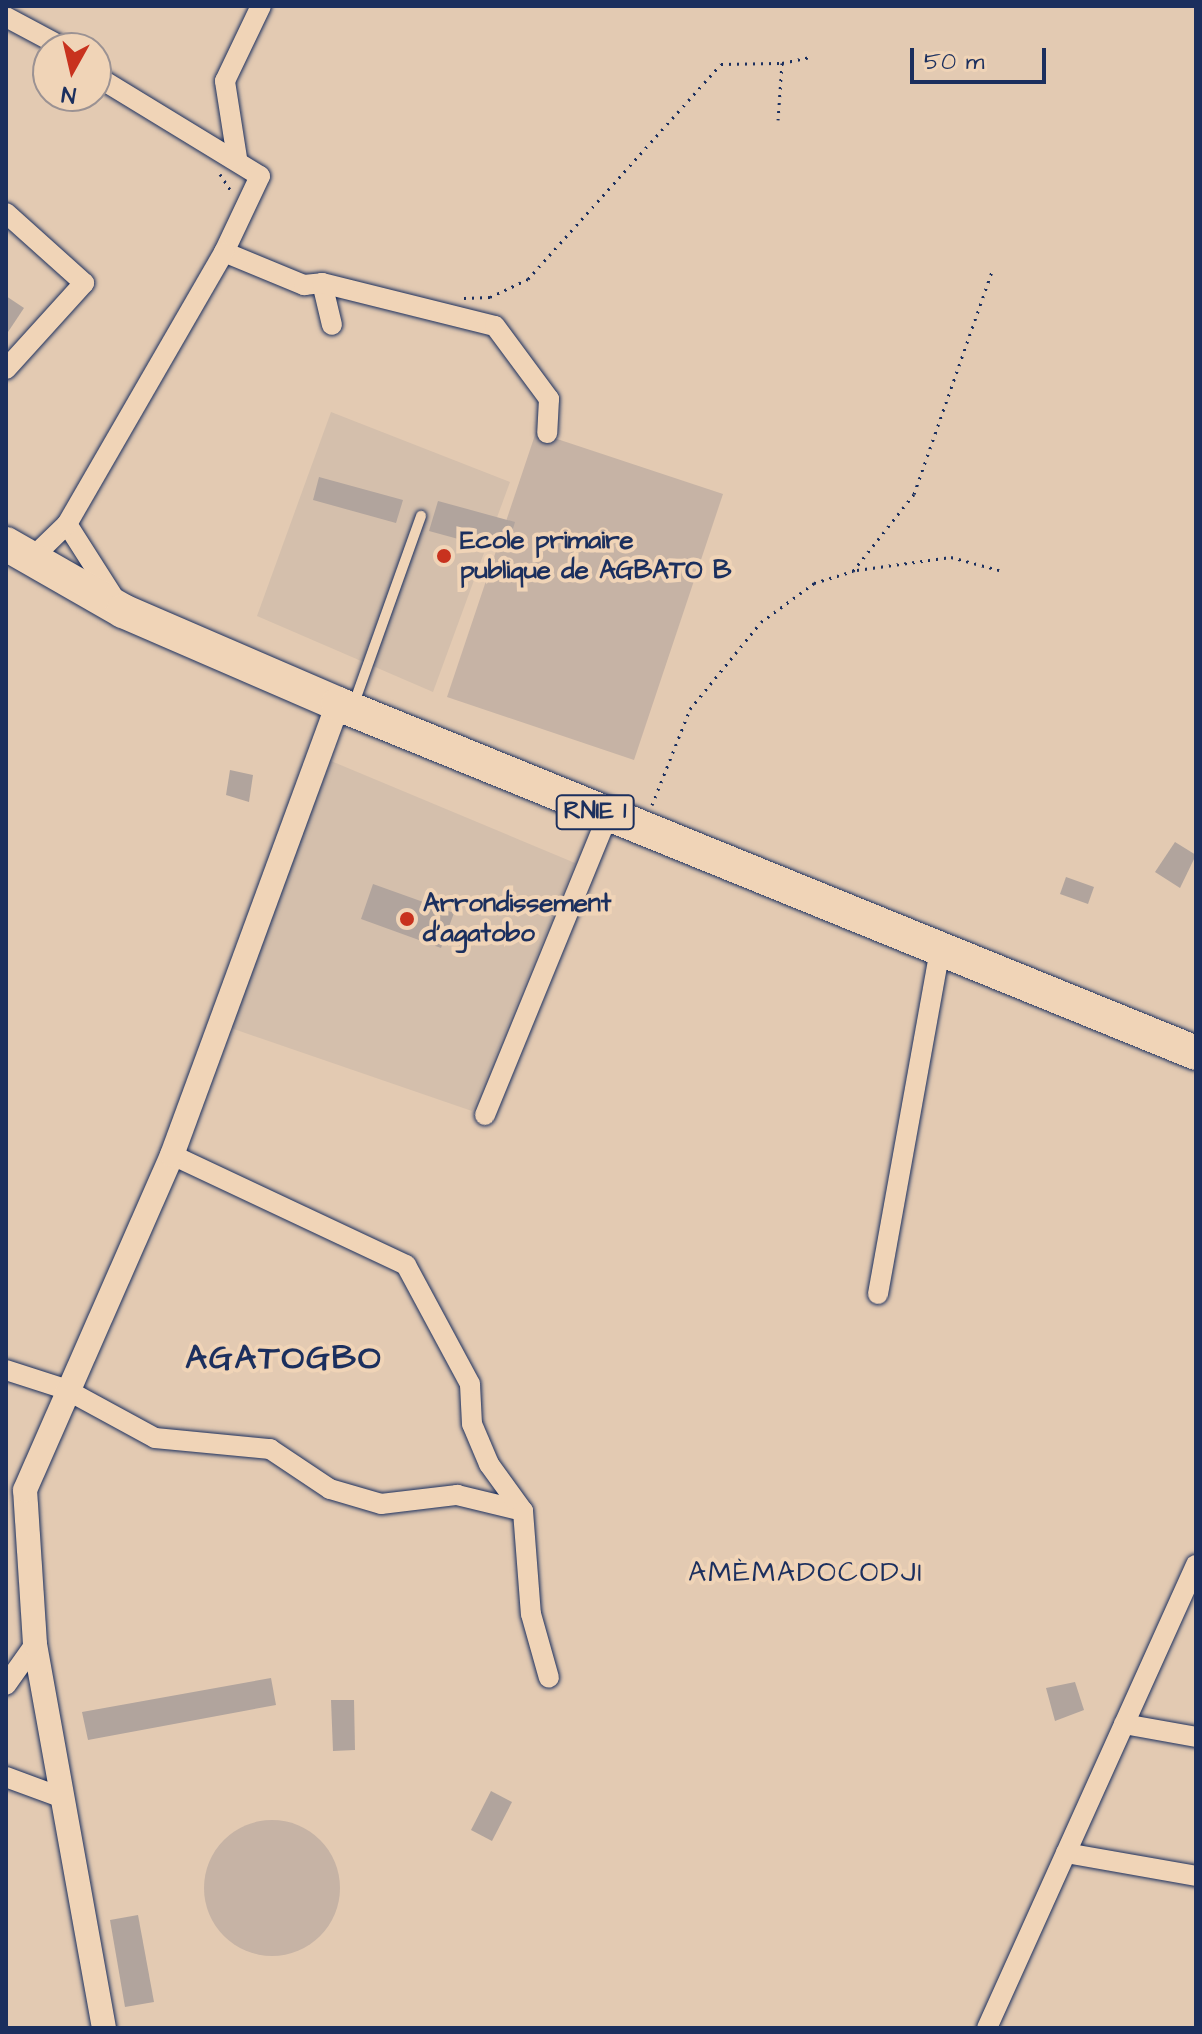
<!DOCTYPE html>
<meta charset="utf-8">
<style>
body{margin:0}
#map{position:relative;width:1202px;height:2034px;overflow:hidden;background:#e3cab2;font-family:"Architects Daughter",sans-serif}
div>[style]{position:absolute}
.built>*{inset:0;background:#d4bfac}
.green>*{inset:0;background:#c6b3a5}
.round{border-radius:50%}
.building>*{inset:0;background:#b1a49d}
.path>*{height:3px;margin-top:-1.5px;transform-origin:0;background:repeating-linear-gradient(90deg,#1b2f5e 0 2px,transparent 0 8px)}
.roads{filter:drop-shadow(0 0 2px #1b2f5e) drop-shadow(0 0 2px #1b2f5e)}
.service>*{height:10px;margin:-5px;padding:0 5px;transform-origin:5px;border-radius:5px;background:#f0d4b7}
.minor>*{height:20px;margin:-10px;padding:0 10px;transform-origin:10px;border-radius:10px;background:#f0d4b7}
.tertiary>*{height:24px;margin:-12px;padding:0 12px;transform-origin:12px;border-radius:12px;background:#f0d4b7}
.trunk>*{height:34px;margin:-17px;padding:0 17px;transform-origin:17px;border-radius:17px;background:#f0d4b7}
.dots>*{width:22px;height:22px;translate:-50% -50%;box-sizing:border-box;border:4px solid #f0d4b7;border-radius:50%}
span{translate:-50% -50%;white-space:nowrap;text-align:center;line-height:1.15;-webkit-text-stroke:8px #f0d4b7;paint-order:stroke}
.shield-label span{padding:2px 6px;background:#f0d4b7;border:2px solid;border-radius:6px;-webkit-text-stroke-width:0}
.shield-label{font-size:24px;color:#1b2f5e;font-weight:700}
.poi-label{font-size:26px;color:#1b2f5e;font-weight:700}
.left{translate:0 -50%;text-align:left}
.neighbourhood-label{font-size:28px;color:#1b2f5e;letter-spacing:2px}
.district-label{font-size:34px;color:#1b2f5e;font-weight:700;letter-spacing:2px}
.frame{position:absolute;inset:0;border:8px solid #1b2f5e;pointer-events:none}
.north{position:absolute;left:32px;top:32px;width:80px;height:80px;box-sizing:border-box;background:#f0d4b7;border:2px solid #9b9293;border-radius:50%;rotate:188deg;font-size:22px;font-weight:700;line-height:32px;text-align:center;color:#1b2f5e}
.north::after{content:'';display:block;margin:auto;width:28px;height:36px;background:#c8321e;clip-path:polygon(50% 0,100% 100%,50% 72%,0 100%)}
.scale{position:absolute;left:910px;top:48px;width:136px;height:36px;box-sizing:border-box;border:4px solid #1b2f5e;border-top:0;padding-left:10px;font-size:24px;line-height:28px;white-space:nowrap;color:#1b2f5e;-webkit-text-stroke:6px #f0d4b7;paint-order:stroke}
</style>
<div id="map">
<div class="built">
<i style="clip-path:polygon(331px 412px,510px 482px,433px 692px,257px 616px)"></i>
<i style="clip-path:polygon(331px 761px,575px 863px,472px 1111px,228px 1027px)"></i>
</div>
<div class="green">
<i style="clip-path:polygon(536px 432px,723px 494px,634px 760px,447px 697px)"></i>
<i class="round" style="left:204px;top:1820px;width:136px;height:136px"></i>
</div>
<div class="building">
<i style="clip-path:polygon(6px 296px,24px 308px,6px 335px)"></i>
<i style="clip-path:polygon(319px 477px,403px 500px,396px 523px,313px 500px)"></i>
<i style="clip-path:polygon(438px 501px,515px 522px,506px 552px,429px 531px)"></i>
<i style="clip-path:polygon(230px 770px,253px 775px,249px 802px,226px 795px)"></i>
<i style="clip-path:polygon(1175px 842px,1196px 855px,1180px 888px,1155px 872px)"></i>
<i style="clip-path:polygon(1066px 877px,1094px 887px,1088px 904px,1060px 894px)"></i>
<i style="clip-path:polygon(373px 884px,454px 913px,441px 948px,361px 919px)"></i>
<i style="clip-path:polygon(271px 1678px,276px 1705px,88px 1740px,82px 1712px)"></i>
<i style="clip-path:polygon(1075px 1682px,1084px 1710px,1055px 1721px,1046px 1688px)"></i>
<i style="clip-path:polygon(331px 1700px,354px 1700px,355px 1750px,333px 1751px)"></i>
<i style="clip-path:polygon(491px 1791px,512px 1802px,492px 1841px,471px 1830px)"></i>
<i style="clip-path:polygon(138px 1915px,154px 2002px,125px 2007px,110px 1920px)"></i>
</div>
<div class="path">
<i style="left:782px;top:63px;width:29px;rotate:-12deg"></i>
<i style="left:220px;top:174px;width:20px;rotate:57deg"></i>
<i style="left:464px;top:298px;width:26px;rotate:-2deg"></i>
<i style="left:490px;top:297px;width:42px;rotate:-25.3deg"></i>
<i style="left:528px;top:279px;width:289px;rotate:-48.1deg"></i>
<i style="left:721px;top:64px;width:61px;rotate:-0.9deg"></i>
<i style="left:782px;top:63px;width:57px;rotate:94deg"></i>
<i style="left:857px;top:570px;width:95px;rotate:-7.9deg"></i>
<i style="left:951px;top:557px;width:50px;rotate:15.2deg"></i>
<i style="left:652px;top:805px;width:103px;rotate:-68.4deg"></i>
<i style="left:690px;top:709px;width:112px;rotate:-50.8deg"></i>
<i style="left:761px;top:622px;width:66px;rotate:-36.3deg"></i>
<i style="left:814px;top:583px;width:41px;rotate:-17.1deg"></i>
<i style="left:853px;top:571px;width:98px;rotate:-51.6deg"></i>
<i style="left:914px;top:494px;width:238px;rotate:-70.7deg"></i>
</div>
<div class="roads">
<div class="service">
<i style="left:353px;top:706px;width:202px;rotate:-70.3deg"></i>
</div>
<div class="minor">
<i style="left:6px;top:17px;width:66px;rotate:28.1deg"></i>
<i style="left:96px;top:76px;width:192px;rotate:31.4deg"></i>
<i style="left:260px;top:176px;width:84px;rotate:115.3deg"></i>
<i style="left:224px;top:252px;width:87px;rotate:22.4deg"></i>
<i style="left:304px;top:285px;width:18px;rotate:-6deg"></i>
<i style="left:322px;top:283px;width:43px;rotate:76.6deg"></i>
<i style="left:237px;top:158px;width:78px;rotate:-98.9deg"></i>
<i style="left:225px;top:81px;width:83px;rotate:-64.4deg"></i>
<i style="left:6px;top:213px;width:105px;rotate:41.9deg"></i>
<i style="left:84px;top:283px;width:116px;rotate:132.2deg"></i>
<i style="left:322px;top:283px;width:178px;rotate:14deg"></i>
<i style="left:495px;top:326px;width:91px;rotate:53.5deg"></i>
<i style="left:549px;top:399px;width:34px;rotate:93deg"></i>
<i style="left:67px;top:524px;width:91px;rotate:57.5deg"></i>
<i style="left:31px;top:559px;width:50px;rotate:-44.2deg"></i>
<i style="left:67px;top:524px;width:314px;rotate:-60deg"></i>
<i style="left:485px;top:1115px;width:322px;rotate:-67.7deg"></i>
<i style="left:878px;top:1294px;width:352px;rotate:-79.8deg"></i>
<i style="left:6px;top:1370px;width:62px;rotate:17.9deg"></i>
<i style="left:65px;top:1389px;width:102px;rotate:28.6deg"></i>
<i style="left:155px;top:1438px;width:116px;rotate:5.5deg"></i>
<i style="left:270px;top:1449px;width:72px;rotate:33.7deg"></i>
<i style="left:330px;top:1489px;width:53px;rotate:16.4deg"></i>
<i style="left:381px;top:1504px;width:77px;rotate:-6.8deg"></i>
<i style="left:457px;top:1495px;width:68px;rotate:13.6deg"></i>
<i style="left:523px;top:1511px;width:58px;rotate:-125.9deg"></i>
<i style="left:489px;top:1464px;width:43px;rotate:-113deg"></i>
<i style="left:472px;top:1424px;width:40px;rotate:-92.9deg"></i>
<i style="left:470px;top:1384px;width:135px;rotate:-118.3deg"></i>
<i style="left:406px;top:1265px;width:259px;rotate:-154.8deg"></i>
<i style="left:523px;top:1511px;width:103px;rotate:85.6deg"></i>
<i style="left:531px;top:1614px;width:66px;rotate:74.3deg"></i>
<i style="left:6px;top:1685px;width:50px;rotate:-54.7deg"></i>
<i style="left:1124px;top:1724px;width:73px;rotate:10.2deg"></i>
<i style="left:6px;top:1777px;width:61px;rotate:20.2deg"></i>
<i style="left:1066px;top:1853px;width:132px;rotate:10deg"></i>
<i style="left:987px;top:2028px;width:508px;rotate:-65.71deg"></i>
</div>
<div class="tertiary">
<i style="left:104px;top:2028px;width:390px;rotate:-100.2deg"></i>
<i style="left:35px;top:1644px;width:154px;rotate:-93.7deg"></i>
<i style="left:25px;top:1490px;width:366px;rotate:-66.3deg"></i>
<i style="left:172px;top:1155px;width:481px;rotate:-69.8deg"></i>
</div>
<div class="trunk">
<i style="left:6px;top:544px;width:135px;rotate:29.8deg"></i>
<i style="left:123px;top:611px;width:234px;rotate:23.4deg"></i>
<i style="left:338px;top:704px;width:926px;rotate:22.13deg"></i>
</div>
</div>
<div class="dots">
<i style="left:444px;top:556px;background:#c8321e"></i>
<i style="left:407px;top:919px;background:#c8321e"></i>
</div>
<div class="shield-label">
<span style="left:595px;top:812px">RNIE 1</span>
</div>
<div class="poi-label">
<span class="left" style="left:460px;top:556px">Ecole primaire<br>publique de AGBATO B</span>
<span class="left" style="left:423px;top:919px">Arrondissement<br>d'agatobo</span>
</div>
<div class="neighbourhood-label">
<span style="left:806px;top:1573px">AMÈMADOCODJI</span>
</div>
<div class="district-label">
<span style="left:284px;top:1359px">AGATOGBO</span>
</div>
<div class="frame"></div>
<div class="north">N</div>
<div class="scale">50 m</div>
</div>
